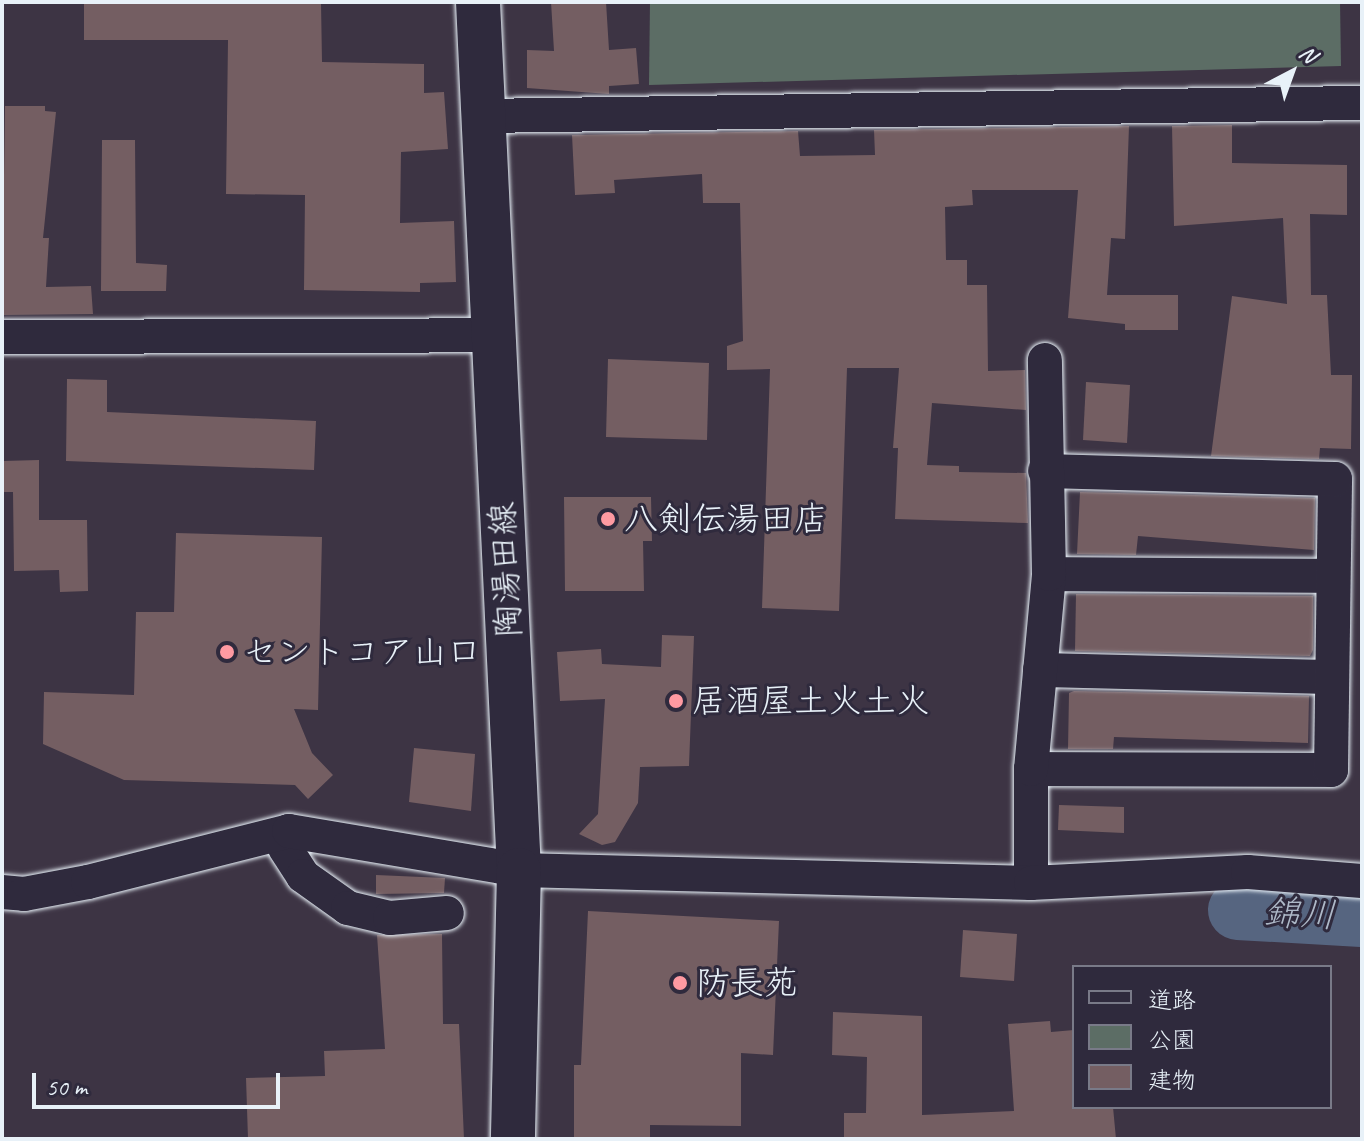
<!DOCTYPE html>
<meta charset="utf-8">
<style>
body{margin:0}
#map{position:relative;width:1364px;height:1141px;overflow:hidden;background:#3d3444;font-family:Caveat,"Klee One",sans-serif}
div>[style]{position:absolute}
.green>*{inset:0;background:#5c6d65}
.river>*{height:60px;margin:-30px;padding:0 30px;transform-origin:30px;border-radius:30px;background:#566580}
.building>*{inset:0;background:#745e62}
.roads{filter:drop-shadow(0 0 2px #e8f1f8) drop-shadow(0 0 2px #e8f1f8)}
.minor>*{height:34px;margin:-17px;padding:0 17px;transform-origin:17px;border-radius:17px;background:#2f2a3d}
.major>*{height:44px;margin:-22px;padding:0 22px;transform-origin:22px;border-radius:22px;background:#2f2a3d}
.dots>*{width:22px;height:22px;translate:-50% -50%;box-sizing:border-box;border:4px solid #2f2a3d;border-radius:50%}
span{translate:-50% -50%;white-space:nowrap;text-align:center;line-height:1.15;-webkit-text-stroke:6px #2f2a3d;paint-order:stroke}
.poi-label{font-size:34px;color:#e8f1f8}
.left{translate:0 -50%;text-align:left}
.street-label{font-size:34px;color:#e8f1f8}
.water-label{font-size:36px;color:#aeb9c8;font-style:italic}
.frame{position:absolute;inset:0;border:4px solid #e8f1f8;pointer-events:none}
.legend{position:absolute;left:1072px;top:965px;width:260px;height:144px;box-sizing:border-box;background:#2f2a3d;border:2px solid #797a88;margin:0;padding:10px 14px;list-style:none;font-size:24px;color:#e8f1f8}
.legend li{display:flex;align-items:center;gap:16px;height:40px}
.legend b{width:40px;border:2px solid #797a88}
.north{position:absolute;left:1252px;top:32px;width:80px;height:80px;-webkit-text-stroke:6px #2f2a3d;paint-order:stroke;rotate:41deg;font-size:22px;font-weight:700;line-height:32px;text-align:center;color:#e8f1f8}
.north::after{content:'';display:block;margin:auto;width:28px;height:36px;background:#e8f1f8;clip-path:polygon(50% 0,100% 100%,50% 72%,0 100%)}
.scale{position:absolute;left:32px;top:1073px;width:248px;height:36px;box-sizing:border-box;border:4px solid #e8f1f8;border-top:0;padding-left:10px;font-size:24px;line-height:28px;white-space:nowrap;color:#e8f1f8;-webkit-text-stroke:6px #2f2a3d;paint-order:stroke}
</style>
<div id="map">
<div class="green">
<i style="clip-path:polygon(650px 2px,1340px 2px,1341px 66px,649px 85px)"></i>
</div>
<div class="river">
<i style="left:1238px;top:910px;width:124px;rotate:3.2deg"></i>
</div>
<div class="building">
<i style="clip-path:polygon(84px 2px,321px 2px,322px 62px,424px 64px,424px 93px,444px 92px,448px 149px,401px 152px,400px 223px,454px 221px,456px 282px,420px 283px,420px 292px,304px 290px,305px 195px,226px 194px,228px 40px,84px 40px)"></i>
<i style="clip-path:polygon(551px 2px,606px 2px,609px 50px,636px 48px,639px 84px,609px 86px,609px 94px,527px 88px,527px 50px,554px 51px)"></i>
<i style="clip-path:polygon(5px 106px,45px 106px,45px 111px,56px 112px,43px 238px,49px 238px,46px 287px,91px 286px,93px 314px,2px 315px)"></i>
<i style="clip-path:polygon(1232px 125px,1232px 163px,1347px 165px,1347px 215px,1310px 214px,1311px 295px,1327px 295px,1331px 375px,1352px 375px,1351px 449px,1320px 448px,1319px 459px,1211px 456px,1232px 296px,1287px 304px,1283px 218px,1174px 226px,1172px 126px)"></i>
<i style="clip-path:polygon(1129px 126px,1125px 239px,1111px 238px,1107px 295px,1178px 295px,1178px 330px,1125px 330px,1125px 324px,1068px 318px,1078px 190px,972px 190px,973px 205px,945px 207px,946px 260px,967px 260px,967px 285px,987px 285px,988px 371px,1025px 370px,1026px 410px,932px 403px,927px 465px,959px 466px,959px 472px,1026px 473px,1028px 523px,895px 519px,898px 448px,893px 448px,899px 368px,847px 368px,839px 611px,762px 608px,770px 369px,727px 370px,727px 346px,743px 341px,740px 203px,703px 203px,702px 174px,614px 180px,615px 193px,575px 195px,572px 135px,798px 131px,800px 156px,875px 155px,874px 130px)"></i>
<i style="clip-path:polygon(102px 140px,135px 140px,136px 263px,167px 265px,166px 291px,101px 291px)"></i>
<i style="clip-path:polygon(608px 359px,709px 363px,707px 440px,606px 437px)"></i>
<i style="clip-path:polygon(67px 379px,107px 380px,107px 412px,316px 421px,314px 470px,66px 461px)"></i>
<i style="clip-path:polygon(1086px 382px,1130px 385px,1127px 443px,1083px 440px)"></i>
<i style="clip-path:polygon(39px 460px,39px 520px,87px 520px,88px 591px,60px 592px,59px 570px,14px 571px,13px 492px,3px 492px,3px 461px)"></i>
<i style="clip-path:polygon(1080px 492px,1315px 498px,1314px 550px,1138px 536px,1136px 555px,1077px 554px)"></i>
<i style="clip-path:polygon(564px 497px,651px 497px,652px 541px,643px 541px,644px 591px,565px 591px)"></i>
<i style="clip-path:polygon(176px 533px,322px 537px,318px 710px,294px 709px,312px 753px,333px 775px,308px 799px,295px 785px,124px 780px,43px 744px,44px 692px,134px 695px,136px 612px,174px 612px)"></i>
<i style="clip-path:polygon(1076px 594px,1313px 596px,1313px 650px,1310px 656px,1075px 651px)"></i>
<i style="clip-path:polygon(662px 635px,694px 636px,689px 766px,640px 767px,638px 803px,615px 842px,602px 845px,579px 834px,598px 814px,605px 699px,560px 701px,557px 652px,601px 649px,602px 664px,661px 667px)"></i>
<i style="clip-path:polygon(1074px 691px,1309px 696px,1308px 743px,1114px 737px,1113px 749px,1068px 749px,1069px 693px)"></i>
<i style="clip-path:polygon(414px 748px,475px 754px,471px 811px,409px 802px)"></i>
<i style="clip-path:polygon(1059px 805px,1124px 807px,1124px 833px,1058px 830px)"></i>
<i style="clip-path:polygon(376px 875px,445px 878px,444px 893px,376px 894px)"></i>
<i style="clip-path:polygon(588px 911px,779px 921px,773px 1055px,741px 1053px,741px 1126px,650px 1125px,650px 1139px,574px 1139px,574px 1065px,581px 1065px)"></i>
<i style="clip-path:polygon(963px 930px,1017px 934px,1014px 981px,960px 977px)"></i>
<i style="clip-path:polygon(442px 934px,443px 1024px,459px 1024px,464px 1139px,248px 1139px,246px 1078px,325px 1076px,324px 1051px,385px 1049px,377px 935px)"></i>
<i style="clip-path:polygon(833px 1012px,922px 1016px,922px 1115px,1014px 1111px,1008px 1024px,1050px 1021px,1051px 1032px,1074px 1030px,1074px 1107px,1113px 1107px,1116px 1139px,844px 1139px,844px 1113px,866px 1113px,867px 1057px,832px 1055px)"></i>
</div>
<div class="roads">
<div class="minor">
<i style="left:481px;top:116px;width:881px;rotate:-0.85deg"></i>
<i style="left:2px;top:337px;width:492px;rotate:-0.2deg"></i>
<i style="left:1049px;top:574px;width:284px;rotate:0.4deg"></i>
<i style="left:1040px;top:670px;width:291px;rotate:1.4deg"></i>
<i style="left:1031px;top:769px;width:300px;rotate:0.2deg"></i>
<i style="left:1331px;top:770px;width:291px;rotate:-89.2deg"></i>
<i style="left:1335px;top:479px;width:290px;rotate:-178.4deg"></i>
<i style="left:289px;top:831px;width:17px;rotate:103deg"></i>
<i style="left:285px;top:848px;width:33px;rotate:57deg"></i>
<i style="left:303px;top:876px;width:55px;rotate:35.4deg"></i>
<i style="left:348px;top:908px;width:43px;rotate:13.4deg"></i>
<i style="left:390px;top:918px;width:57px;rotate:-5deg"></i>
<i style="left:1031px;top:883px;width:114px;rotate:-90deg"></i>
<i style="left:1031px;top:769px;width:196px;rotate:-84.7deg"></i>
<i style="left:1049px;top:574px;width:214px;rotate:-91.1deg"></i>
<i style="left:2px;top:892px;width:22px;rotate:5deg"></i>
<i style="left:24px;top:894px;width:65px;rotate:-10.6deg"></i>
<i style="left:88px;top:882px;width:207px;rotate:-14.2deg"></i>
<i style="left:289px;top:831px;width:233px;rotate:9.6deg"></i>
<i style="left:519px;top:870px;width:512px;rotate:1.45deg"></i>
<i style="left:1031px;top:883px;width:217px;rotate:-2.9deg"></i>
<i style="left:1248px;top:872px;width:114px;rotate:4.5deg"></i>
</div>
<div class="major">
<i style="left:478px;top:2px;width:869px;rotate:87.3deg"></i>
<i style="left:519px;top:870px;width:269px;rotate:91.3deg"></i>
</div>
</div>
<div class="dots">
<i style="left:608px;top:519px;background:#ff9aa2"></i>
<i style="left:227px;top:652px;background:#ff9aa2"></i>
<i style="left:676px;top:701px;background:#ff9aa2"></i>
<i style="left:680px;top:983px;background:#ff9aa2"></i>
</div>
<div class="poi-label">
<span class="left" style="left:624px;top:519px">八剣伝湯田店</span>
<span class="left" style="left:243px;top:652px">セントコア山口</span>
<span class="left" style="left:692px;top:701px">居酒屋土火土火</span>
<span class="left" style="left:696px;top:983px">防長苑</span>
</div>
<div class="street-label">
<span style="left:505px;top:570px;rotate:-93deg">陶湯田線</span>
</div>
<div class="water-label">
<span style="left:1300px;top:914px;rotate:3deg">錦川</span>
</div>
<div class="frame"></div>
<ul class="legend">
<li><b style="height:10px;background:#2f2a3d"></b>道路</li>
<li><b style="height:22px;background:#5c6d65"></b>公園</li>
<li><b style="height:22px;background:#745e62"></b>建物</li>
</ul>
<div class="north">N</div>
<div class="scale">50 m</div>
</div>
